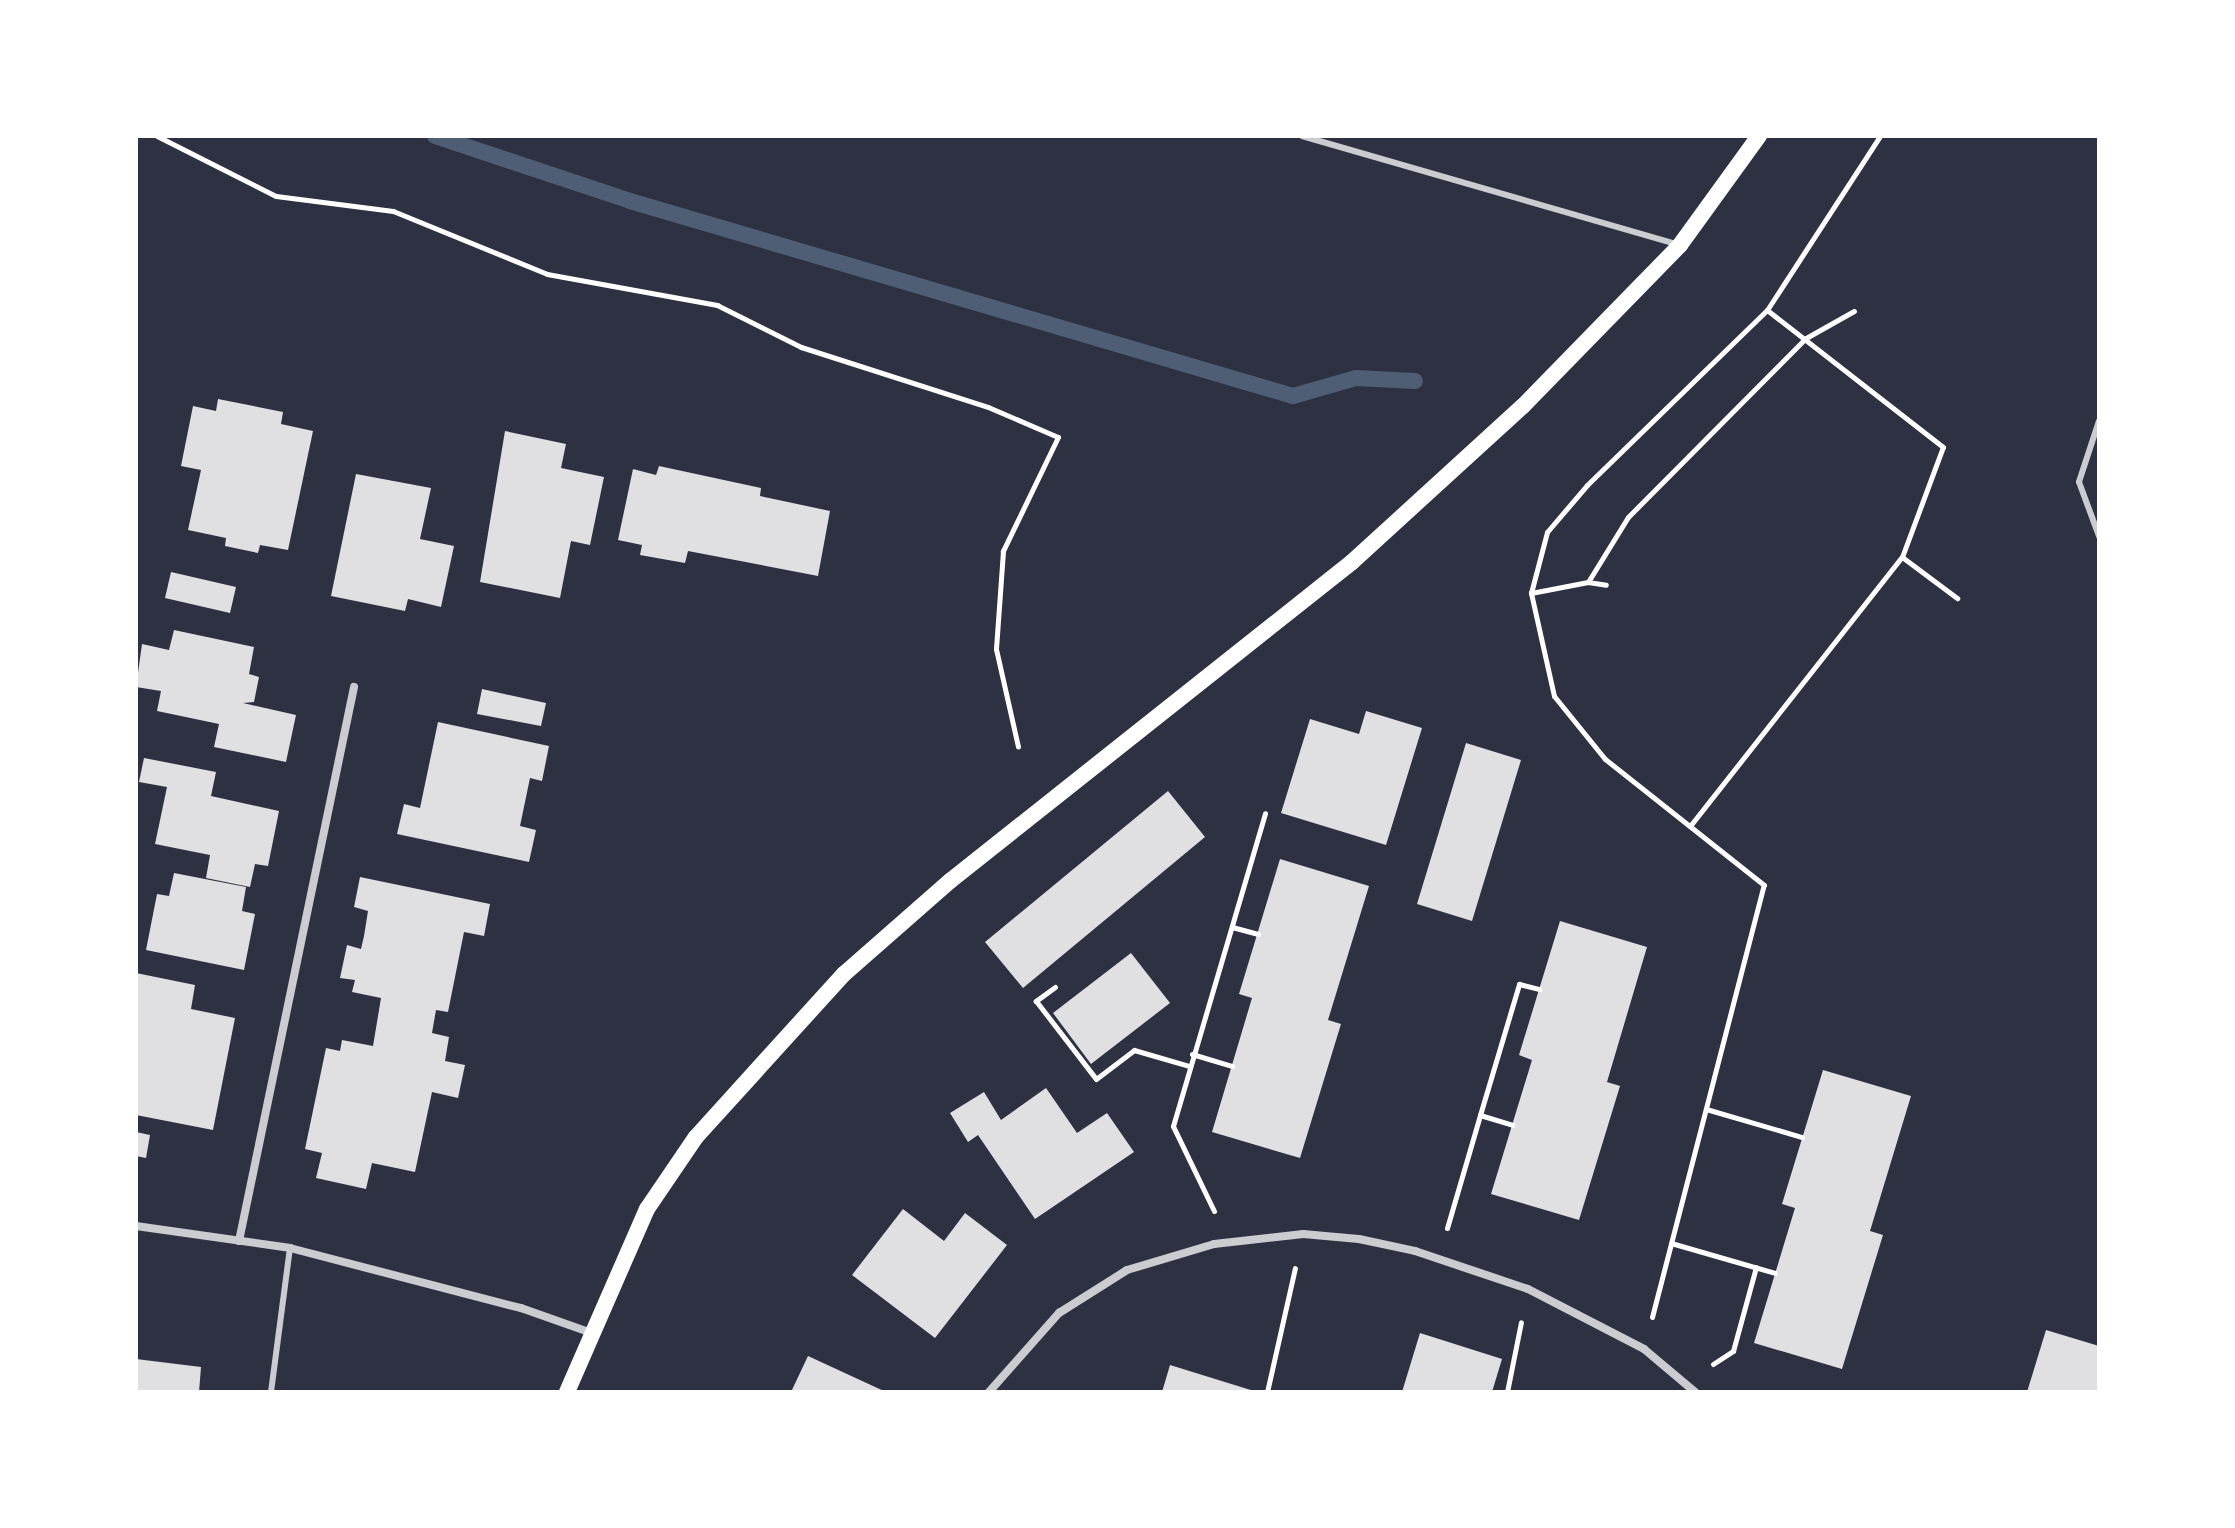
<!DOCTYPE html>
<style>
body{margin:0}
#map{position:relative;width:2235px;height:1528px;overflow:hidden;background:#2d3142;font-family:"PT Sans",sans-serif}
div>[style]{position:absolute}
.stream>*{height:16px;margin:-8px;padding:0 8px;transform-origin:8px;border-radius:8px;background:#4f5d75}
.building>*{inset:0;background:#e0e0e3}
.path>*{height:5px;margin:-2.5px;padding:0 2.5px;transform-origin:2.5px;border-radius:2.5px;background:#fff}
.service>*{height:6px;margin:-3px;padding:0 3px;transform-origin:3px;border-radius:3px;background:#caccd0}
.minor>*{height:8px;margin:-4px;padding:0 4px;transform-origin:4px;border-radius:4px;background:#caccd0}
.secondary>*{height:16px;margin:-8px;padding:0 8px;transform-origin:8px;border-radius:8px;background:#fff}
span{translate:-50% -50%;white-space:nowrap;text-align:center;line-height:1.15;-webkit-text-stroke:6px #fff;paint-order:stroke}
.frame{position:absolute;inset:0;border:138px solid #fff;pointer-events:none}
</style>
<div id="map">
<div class="stream">
<i style="left:435px;top:136px;width:206px;rotate:18.4deg"></i>
<i style="left:630px;top:201px;width:691px;rotate:16.39deg"></i>
<i style="left:1293px;top:396px;width:66px;rotate:-15.9deg"></i>
<i style="left:1356px;top:378px;width:59px;rotate:2.9deg"></i>
</div>
<div class="building">
<i style="clip-path:polygon(218px 399px,283px 412px,281px 424px,313px 431px,288px 550px,260px 545px,258px 553px,225px 546px,226px 538px,188px 530px,201px 470px,181px 466px,193px 406px,216px 411px)"></i>
<i style="clip-path:polygon(505px 431px,566px 444px,561px 468px,604px 477px,590px 545px,571px 541px,560px 598px,480px 582px)"></i>
<i style="clip-path:polygon(659px 466px,761px 488px,760px 496px,830px 511px,818px 576px,688px 551px,685px 563px,640px 555px,642px 545px,618px 540px,633px 469px,656px 475px)"></i>
<i style="clip-path:polygon(356px 474px,431px 488px,420px 539px,454px 546px,441px 607px,408px 599px,405px 611px,331px 596px)"></i>
<i style="clip-path:polygon(171px 572px,236px 587px,230px 613px,165px 598px)"></i>
<i style="clip-path:polygon(174px 630px,254px 647px,249px 674px,259px 677px,254px 702px,243px 703px,296px 715px,286px 762px,214px 747px,219px 724px,157px 711px,161px 691px,136px 687px,142px 644px,169px 650px)"></i>
<i style="clip-path:polygon(482px 689px,546px 703px,541px 726px,477px 714px)"></i>
<i style="clip-path:polygon(1366px 711px,1422px 728px,1386px 845px,1281px 813px,1310px 719px,1359px 734px)"></i>
<i style="clip-path:polygon(438px 722px,549px 746px,542px 781px,530px 778px,520px 826px,536px 830px,529px 862px,397px 834px,404px 804px,420px 808px)"></i>
<i style="clip-path:polygon(1466px 743px,1521px 760px,1472px 921px,1417px 904px)"></i>
<i style="clip-path:polygon(144px 758px,216px 772px,211px 796px,279px 811px,268px 866px,255px 864px,250px 887px,206px 878px,210px 855px,155px 844px,167px 787px,139px 782px)"></i>
<i style="clip-path:polygon(1168px 791px,1205px 837px,1023px 988px,985px 942px)"></i>
<i style="clip-path:polygon(1280px 859px,1369px 886px,1328px 1020px,1341px 1024px,1300px 1158px,1212px 1132px,1252px 998px,1239px 994px)"></i>
<i style="clip-path:polygon(174px 873px,246px 887px,242px 911px,255px 914px,244px 970px,146px 950px,157px 894px,169px 896px)"></i>
<i style="clip-path:polygon(360px 877px,490px 904px,484px 936px,464px 932px,448px 1012px,436px 1010px,432px 1033px,449px 1037px,445px 1061px,465px 1065px,458px 1098px,432px 1092px,415px 1172px,372px 1163px,366px 1189px,316px 1178px,322px 1153px,305px 1149px,326px 1048px,340px 1051px,342px 1040px,373px 1046px,381px 998px,352px 992px,355px 980px,340px 978px,347px 945px,361px 949px,364px 936px,368px 911px,354px 907px)"></i>
<i style="clip-path:polygon(1560px 921px,1647px 947px,1607px 1082px,1620px 1086px,1579px 1220px,1491px 1194px,1532px 1060px,1519px 1055px)"></i>
<i style="clip-path:polygon(1131px 953px,1170px 1003px,1091px 1064px,1053px 1013px)"></i>
<i style="clip-path:polygon(136px 973px,195px 985px,191px 1009px,235px 1018px,213px 1130px,136px 1115px)"></i>
<i style="clip-path:polygon(1823px 1070px,1911px 1096px,1870px 1231px,1883px 1235px,1842px 1369px,1754px 1343px,1795px 1208px,1782px 1204px)"></i>
<i style="clip-path:polygon(1046px 1088px,1077px 1133px,1107px 1113px,1134px 1152px,1035px 1219px,978px 1135px,968px 1142px,950px 1113px,984px 1092px,1001px 1120px)"></i>
<i style="clip-path:polygon(136px 1132px,150px 1135px,146px 1158px,136px 1156px)"></i>
<i style="clip-path:polygon(903px 1209px,944px 1241px,965px 1213px,1007px 1245px,935px 1338px,852px 1275px)"></i>
<i style="clip-path:polygon(2046px 1330px,2099px 1346px,2099px 1392px,2027px 1392px)"></i>
<i style="clip-path:polygon(1420px 1333px,1502px 1359px,1492px 1392px,1402px 1392px)"></i>
<i style="clip-path:polygon(808px 1356px,886px 1392px,791px 1392px)"></i>
<i style="clip-path:polygon(136px 1359px,201px 1367px,199px 1392px,136px 1392px)"></i>
<i style="clip-path:polygon(1170px 1365px,1254px 1391px,1254px 1392px,1162px 1392px)"></i>
</div>
<div class="path">
<i style="left:157px;top:136px;width:133px;rotate:26.8deg"></i>
<i style="left:276px;top:196px;width:118px;rotate:7.3deg"></i>
<i style="left:393px;top:211px;width:166px;rotate:22.2deg"></i>
<i style="left:547px;top:274px;width:173px;rotate:10.3deg"></i>
<i style="left:717px;top:305px;width:94px;rotate:26.6deg"></i>
<i style="left:801px;top:347px;width:196px;rotate:17.8deg"></i>
<i style="left:988px;top:407px;width:76px;rotate:23.2deg"></i>
<i style="left:1058px;top:437px;width:127px;rotate:115.8deg"></i>
<i style="left:1003px;top:551px;width:98px;rotate:94.1deg"></i>
<i style="left:996px;top:649px;width:100px;rotate:77.3deg"></i>
<i style="left:1902px;top:557px;width:69px;rotate:36.7deg"></i>
<i style="left:1588px;top:582px;width:18px;rotate:9deg"></i>
<i style="left:1531px;top:593px;width:58px;rotate:-10.9deg"></i>
<i style="left:1588px;top:582px;width:76px;rotate:-58.4deg"></i>
<i style="left:1628px;top:517px;width:252px;rotate:-45.2deg"></i>
<i style="left:1806px;top:338px;width:55px;rotate:-29.4deg"></i>
<i style="left:1690px;top:826px;width:342px;rotate:-51.8deg"></i>
<i style="left:1902px;top:557px;width:117px;rotate:-69.6deg"></i>
<i style="left:1943px;top:447px;width:223px;rotate:-142.1deg"></i>
<i style="left:1232px;top:927px;width:27px;rotate:15deg"></i>
<i style="left:1055px;top:987px;width:24px;rotate:144deg"></i>
<i style="left:1036px;top:1001px;width:98px;rotate:52.4deg"></i>
<i style="left:1096px;top:1079px;width:48px;rotate:-37.3deg"></i>
<i style="left:1134px;top:1050px;width:57px;rotate:16.2deg"></i>
<i style="left:1192px;top:1054px;width:42px;rotate:16.7deg"></i>
<i style="left:1706px;top:1109px;width:100px;rotate:16.3deg"></i>
<i style="left:1480px;top:1115px;width:137px;rotate:-73.4deg"></i>
<i style="left:1519px;top:984px;width:21px;rotate:14deg"></i>
<i style="left:1214px;top:1211px;width:94px;rotate:-115.8deg"></i>
<i style="left:1173px;top:1126px;width:326px;rotate:-73.6deg"></i>
<i style="left:1447px;top:1228px;width:118px;rotate:-73.7deg"></i>
<i style="left:1480px;top:1115px;width:34px;rotate:17deg"></i>
<i style="left:1671px;top:1243px;width:108px;rotate:16.1deg"></i>
<i style="left:1652px;top:1317px;width:446px;rotate:-75.5deg"></i>
<i style="left:1764px;top:885px;width:203px;rotate:-141.6deg"></i>
<i style="left:1605px;top:759px;width:81px;rotate:-129deg"></i>
<i style="left:1554px;top:696px;width:106px;rotate:-102.6deg"></i>
<i style="left:1531px;top:593px;width:63px;rotate:-75.3deg"></i>
<i style="left:1547px;top:532px;width:62px;rotate:-49.6deg"></i>
<i style="left:1587px;top:485px;width:251px;rotate:-44.2deg"></i>
<i style="left:1767px;top:310px;width:207px;rotate:-57deg"></i>
<i style="left:1713px;top:1364px;width:24px;rotate:-33deg"></i>
<i style="left:1733px;top:1351px;width:87px;rotate:-74.7deg"></i>
<i style="left:1267px;top:1392px;width:127px;rotate:-77.3deg"></i>
<i style="left:1507px;top:1392px;width:71px;rotate:-78.7deg"></i>
</div>
<div class="service">
<i style="left:1302px;top:136px;width:388px;rotate:16.1deg"></i>
<i style="left:2099px;top:421px;width:64px;rotate:108.2deg"></i>
<i style="left:2079px;top:482px;width:58px;rotate:69.7deg"></i>
<i style="left:271px;top:1392px;width:145px;rotate:-82.5deg"></i>
</div>
<div class="minor">
<i style="left:136px;top:1226px;width:156px;rotate:8.1deg"></i>
<i style="left:290px;top:1248px;width:239px;rotate:14.6deg"></i>
<i style="left:521px;top:1308px;width:72px;rotate:19.4deg"></i>
<i style="left:239px;top:1241px;width:566px;rotate:-78.27deg"></i>
<i style="left:989px;top:1392px;width:106px;rotate:-48.5deg"></i>
<i style="left:1059px;top:1313px;width:80px;rotate:-32.3deg"></i>
<i style="left:1127px;top:1270px;width:91px;rotate:-16.6deg"></i>
<i style="left:1214px;top:1244px;width:90px;rotate:-6.4deg"></i>
<i style="left:1303px;top:1234px;width:56px;rotate:5.1deg"></i>
<i style="left:1359px;top:1239px;width:57px;rotate:12.1deg"></i>
<i style="left:1415px;top:1251px;width:119px;rotate:18.6deg"></i>
<i style="left:1528px;top:1289px;width:131px;rotate:27.3deg"></i>
<i style="left:1644px;top:1349px;width:67px;rotate:40.1deg"></i>
</div>
<div class="secondary">
<i style="left:567px;top:1392px;width:200px;rotate:-66.4deg"></i>
<i style="left:647px;top:1209px;width:87px;rotate:-55.8deg"></i>
<i style="left:696px;top:1137px;width:220px;rotate:-47.8deg"></i>
<i style="left:844px;top:974px;width:141px;rotate:-41.3deg"></i>
<i style="left:950px;top:881px;width:513px;rotate:-38.43deg"></i>
<i style="left:1352px;top:562px;width:231px;rotate:-42.4deg"></i>
<i style="left:1523px;top:406px;width:225px;rotate:-45.7deg"></i>
<i style="left:1680px;top:245px;width:135px;rotate:-54.1deg"></i>
</div>
<div class="frame"></div>
</div>
